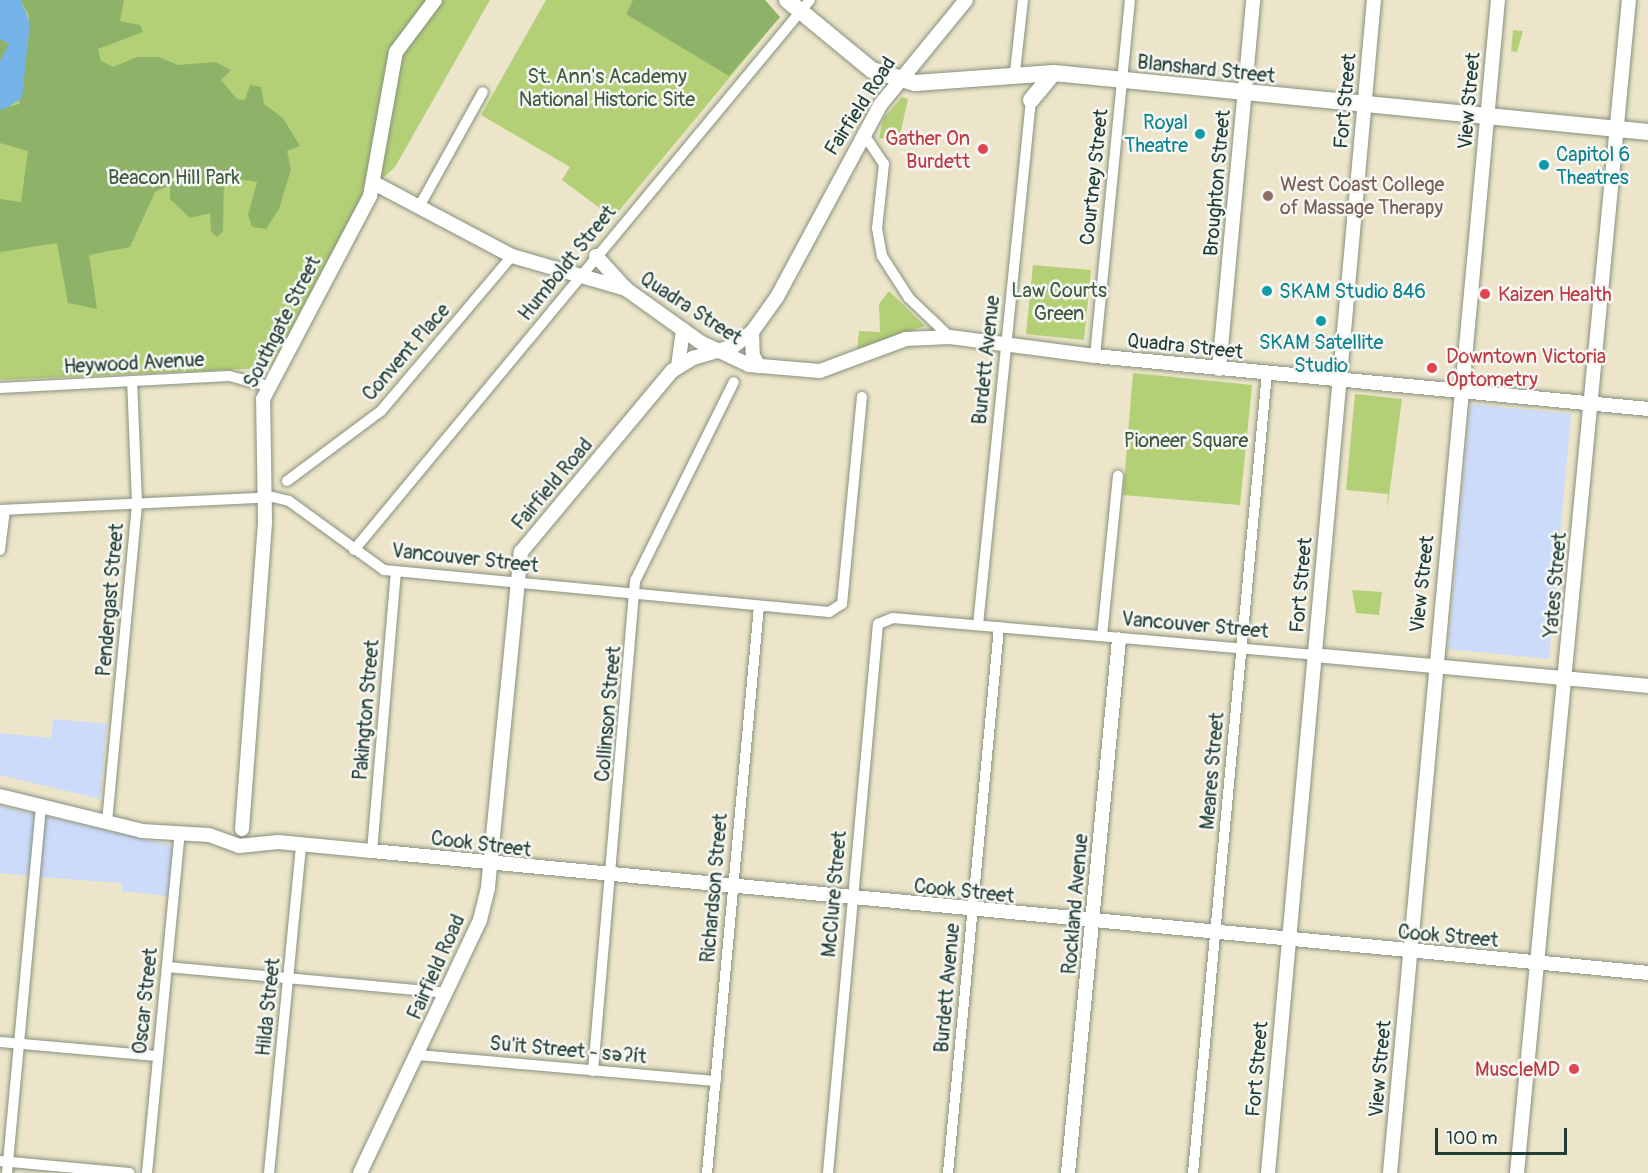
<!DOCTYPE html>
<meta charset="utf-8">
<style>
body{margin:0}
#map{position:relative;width:1648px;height:1173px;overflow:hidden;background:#ece5c9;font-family:Pangolin,sans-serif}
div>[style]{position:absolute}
.built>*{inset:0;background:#cddbfa}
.green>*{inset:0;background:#b3d077}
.forest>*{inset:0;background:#8eb268}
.water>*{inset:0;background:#74b2e7}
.roads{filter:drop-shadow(0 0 2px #86917e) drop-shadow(0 0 2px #86917e)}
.street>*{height:10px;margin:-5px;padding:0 5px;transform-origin:5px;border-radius:5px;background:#fff}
.secondary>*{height:14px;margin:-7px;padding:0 7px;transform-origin:7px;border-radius:7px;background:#fff}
.primary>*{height:16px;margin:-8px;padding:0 8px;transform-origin:8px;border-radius:8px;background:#fff}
.dots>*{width:16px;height:16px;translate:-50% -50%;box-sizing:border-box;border:3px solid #f6f6f2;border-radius:50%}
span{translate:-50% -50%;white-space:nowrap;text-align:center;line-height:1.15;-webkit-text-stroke:5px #f6f6f2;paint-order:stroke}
.street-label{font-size:20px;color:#1f3d34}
.park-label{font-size:20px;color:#3d5a41}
.culture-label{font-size:20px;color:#0d838f}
.right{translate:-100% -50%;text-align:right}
.left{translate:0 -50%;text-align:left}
.health-label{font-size:20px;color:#be3a42}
.education-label{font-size:20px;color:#785e54}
.scale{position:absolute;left:1435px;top:1128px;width:132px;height:27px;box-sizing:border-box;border:3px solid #1f3d34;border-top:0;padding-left:8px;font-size:18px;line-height:21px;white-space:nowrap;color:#1f3d34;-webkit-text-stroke:4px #f6f6f2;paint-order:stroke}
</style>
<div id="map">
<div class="built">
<i style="clip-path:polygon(1470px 404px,1571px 414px,1549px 659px,1448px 649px)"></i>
<i style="clip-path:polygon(53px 719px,107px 724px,100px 799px,0 775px,0 733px,51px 738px)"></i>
<i style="clip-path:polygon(0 806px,36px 814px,30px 876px,0 873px)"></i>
<i style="clip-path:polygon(45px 816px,174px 846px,168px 896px,122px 891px,122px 883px,39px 877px)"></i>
</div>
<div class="green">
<i style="clip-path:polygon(0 0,490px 0,395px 167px,362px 197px,270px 368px,0 380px)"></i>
<i style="clip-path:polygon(546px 0,752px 0,780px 17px,613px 218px,562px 180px,570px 167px,481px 115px)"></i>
<i style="clip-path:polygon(1513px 30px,1523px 31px,1517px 52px,1511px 51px)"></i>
<i style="clip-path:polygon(902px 97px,908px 99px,900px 135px,879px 139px,883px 119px)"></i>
<i style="clip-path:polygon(1033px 265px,1091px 270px,1084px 340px,1026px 334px)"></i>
<i style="clip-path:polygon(889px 291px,925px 326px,857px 350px,859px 331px,880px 332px,879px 304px)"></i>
<i style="clip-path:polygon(1133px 373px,1252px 385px,1240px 505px,1123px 495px)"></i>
<i style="clip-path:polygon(1355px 394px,1402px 399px,1387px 511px,1388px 494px,1346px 490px)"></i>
<i style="clip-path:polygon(1352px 590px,1382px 592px,1379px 615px,1356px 613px)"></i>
</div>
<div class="forest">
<i style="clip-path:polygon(21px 0,124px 0,120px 21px,140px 25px,143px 32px,98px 49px,101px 61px,113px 67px,137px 57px,159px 57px,178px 65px,215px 62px,231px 70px,221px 80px,237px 99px,245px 100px,250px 85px,261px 87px,264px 104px,283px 118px,300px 146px,287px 151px,291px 169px,279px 209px,266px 229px,252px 227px,248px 215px,257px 182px,224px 177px,223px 231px,217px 237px,211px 231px,210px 213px,190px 218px,170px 199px,170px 185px,155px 192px,130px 247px,89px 255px,97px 309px,68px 303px,57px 243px,0 252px,0 199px,21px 202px,28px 151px,0 143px,0 109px,19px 104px,28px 42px,29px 16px)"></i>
<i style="clip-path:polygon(633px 0,765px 0,780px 17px,729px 76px,626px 14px)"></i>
<i style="clip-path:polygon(6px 38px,9px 49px,0 61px,0 39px)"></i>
</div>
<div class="water">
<i style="clip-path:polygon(0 0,21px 0,30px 23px,22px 98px,5px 109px,0 109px,0 61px,9px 44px,0 39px)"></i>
</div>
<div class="roads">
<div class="street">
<i style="left:1015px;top:72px;width:72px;rotate:-83.7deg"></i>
<i style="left:863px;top:133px;width:37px;rotate:56deg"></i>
<i style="left:884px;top:164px;width:64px;rotate:96.2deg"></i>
<i style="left:877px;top:228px;width:28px;rotate:80deg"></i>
<i style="left:882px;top:256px;width:50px;rotate:57.3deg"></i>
<i style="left:909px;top:298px;width:57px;rotate:43.6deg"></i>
<i style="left:420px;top:205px;width:129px;rotate:-60.9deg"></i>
<i style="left:1095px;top:356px;width:358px;rotate:-84.4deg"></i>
<i style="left:0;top:388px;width:229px;rotate:-3deg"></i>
<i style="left:229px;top:376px;width:40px;rotate:14.4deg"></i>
<i style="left:287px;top:481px;width:117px;rotate:-36.7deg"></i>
<i style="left:381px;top:411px;width:203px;rotate:-49.8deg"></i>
<i style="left:0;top:510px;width:273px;rotate:-2.7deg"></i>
<i style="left:273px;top:497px;width:16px;rotate:14deg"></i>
<i style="left:289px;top:501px;width:117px;rotate:36deg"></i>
<i style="left:384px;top:570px;width:447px;rotate:5.4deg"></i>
<i style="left:829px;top:612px;width:15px;rotate:-32deg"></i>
<i style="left:842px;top:604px;width:208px;rotate:-84.5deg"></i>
<i style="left:0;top:550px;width:40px;rotate:-82.9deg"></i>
<i style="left:354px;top:550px;width:714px;rotate:-50.34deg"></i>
<i style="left:978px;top:625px;width:528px;rotate:-84.24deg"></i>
<i style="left:1102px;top:636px;width:161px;rotate:-84.3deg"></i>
<i style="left:107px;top:822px;width:320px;rotate:-84.6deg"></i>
<i style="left:137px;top:503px;width:122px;rotate:-92.3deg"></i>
<i style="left:372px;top:851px;width:280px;rotate:-85.1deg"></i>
<i style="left:167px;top:967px;width:280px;rotate:5.3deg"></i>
<i style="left:0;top:1042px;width:158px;rotate:5.1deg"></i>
<i style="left:417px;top:1055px;width:300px;rotate:5deg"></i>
<i style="left:593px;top:1071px;width:492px;rotate:-85.1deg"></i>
<i style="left:635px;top:581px;width:222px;rotate:-63.6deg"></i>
<i style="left:0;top:1161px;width:130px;rotate:5.3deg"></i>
<i style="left:7px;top:1173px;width:369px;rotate:-84.7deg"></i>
<i style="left:147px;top:1173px;width:342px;rotate:-84.5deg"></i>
<i style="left:269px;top:1173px;width:330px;rotate:-84.4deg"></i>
<i style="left:707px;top:1173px;width:569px;rotate:-84.76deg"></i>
<i style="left:828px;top:1173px;width:551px;rotate:-84.8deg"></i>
<i style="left:878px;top:624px;width:16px;rotate:-22deg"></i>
<i style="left:893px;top:618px;width:423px;rotate:5deg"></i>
<i style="left:948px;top:1173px;width:548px;rotate:-84.66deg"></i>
<i style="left:1193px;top:1173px;width:803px;rotate:-84.72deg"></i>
</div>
<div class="secondary">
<i style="left:374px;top:183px;width:156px;rotate:27.9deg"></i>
<i style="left:512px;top:256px;width:119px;rotate:16.1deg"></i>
<i style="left:626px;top:289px;width:91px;rotate:35.6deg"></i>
<i style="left:700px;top:342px;width:54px;rotate:25.1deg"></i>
<i style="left:749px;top:365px;width:71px;rotate:4.8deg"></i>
<i style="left:820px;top:371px;width:92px;rotate:-20.4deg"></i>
<i style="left:906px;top:339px;width:44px;rotate:-2.6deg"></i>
<i style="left:950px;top:337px;width:146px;rotate:7.5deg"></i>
<i style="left:1095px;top:356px;width:556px;rotate:5.47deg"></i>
<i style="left:596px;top:256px;width:45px;rotate:47.7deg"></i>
<i style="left:752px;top:332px;width:24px;rotate:88deg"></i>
<i style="left:753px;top:356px;width:12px;rotate:59deg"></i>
<i style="left:678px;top:366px;width:37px;rotate:-82deg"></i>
<i style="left:1219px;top:369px;width:371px;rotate:-84.7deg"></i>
<i style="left:1314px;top:655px;width:335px;rotate:5.3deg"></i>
<i style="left:0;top:796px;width:146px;rotate:13.8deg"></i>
<i style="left:142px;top:831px;width:67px;rotate:3.4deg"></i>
<i style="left:209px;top:835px;width:32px;rotate:20deg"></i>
<i style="left:239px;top:846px;width:39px;rotate:-6deg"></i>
<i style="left:278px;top:842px;width:94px;rotate:5.5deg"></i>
<i style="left:372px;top:851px;width:1282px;rotate:5.46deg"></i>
<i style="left:242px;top:829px;width:309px;rotate:-85.7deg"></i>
<i style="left:265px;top:521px;width:122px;rotate:-90.9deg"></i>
<i style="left:263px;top:399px;width:229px;rotate:-62.2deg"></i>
<i style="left:370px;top:196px;width:146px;rotate:-79.8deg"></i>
<i style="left:396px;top:52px;width:65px;rotate:-53.1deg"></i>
<i style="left:360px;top:1173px;width:280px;rotate:-64.6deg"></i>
<i style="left:480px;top:920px;width:34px;rotate:-76deg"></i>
<i style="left:488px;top:887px;width:337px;rotate:-84.4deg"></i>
<i style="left:521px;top:552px;width:236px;rotate:-50.2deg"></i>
<i style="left:672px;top:371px;width:25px;rotate:-32deg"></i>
<i style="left:693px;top:358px;width:43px;rotate:-16.3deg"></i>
<i style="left:734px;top:346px;width:23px;rotate:-38deg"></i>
<i style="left:752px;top:332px;width:43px;rotate:-54.5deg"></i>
<i style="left:777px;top:297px;width:219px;rotate:-61.7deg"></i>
<i style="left:881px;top:104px;width:134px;rotate:-50.7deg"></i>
<i style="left:1068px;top:1173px;width:536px;rotate:-84.54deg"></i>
<i style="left:1268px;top:1173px;width:1178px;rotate:-84.84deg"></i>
<i style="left:1390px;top:1173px;width:1178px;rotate:-84.74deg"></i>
<i style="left:1517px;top:1173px;width:1178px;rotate:-84.55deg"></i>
</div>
<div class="primary">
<i style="left:787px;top:0;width:110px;rotate:39.5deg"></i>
<i style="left:872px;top:70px;width:45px;rotate:16.8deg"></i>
<i style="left:915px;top:83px;width:139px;rotate:-4.1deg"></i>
<i style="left:1054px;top:73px;width:597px;rotate:5.67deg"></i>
<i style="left:1031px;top:100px;width:35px;rotate:-50deg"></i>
</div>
</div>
<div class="dots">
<i style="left:1200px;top:134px;background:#0f9aa8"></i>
<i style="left:983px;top:149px;background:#e0444e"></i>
<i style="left:1544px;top:165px;background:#0f9aa8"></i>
<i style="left:1268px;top:196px;background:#8d6e63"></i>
<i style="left:1267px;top:291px;background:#0f9aa8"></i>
<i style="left:1485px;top:294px;background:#e0444e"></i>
<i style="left:1321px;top:321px;background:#0f9aa8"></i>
<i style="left:1432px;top:368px;background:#e0444e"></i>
<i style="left:1574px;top:1069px;background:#e0444e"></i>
</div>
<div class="street-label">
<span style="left:1206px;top:69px;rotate:6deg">Blanshard Street</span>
<span style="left:1345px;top:101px;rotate:-85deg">Fort Street</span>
<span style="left:1469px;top:101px;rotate:-85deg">View Street</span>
<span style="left:860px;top:106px;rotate:-57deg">Fairfield Road</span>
<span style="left:1094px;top:177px;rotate:-84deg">Courtney Street</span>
<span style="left:1217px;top:183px;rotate:-85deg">Broughton Street</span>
<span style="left:567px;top:263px;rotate:-51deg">Humboldt Street</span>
<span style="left:691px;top:308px;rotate:33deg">Quadra Street</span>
<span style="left:282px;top:322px;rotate:-63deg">Southgate Street</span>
<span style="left:1185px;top:346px;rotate:6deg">Quadra Street</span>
<span style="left:406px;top:352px;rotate:-49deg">Convent Place</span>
<span style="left:986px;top:360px;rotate:-84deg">Burdett Avenue</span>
<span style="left:134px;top:363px;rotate:-3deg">Heywood Avenue</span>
<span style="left:552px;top:484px;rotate:-50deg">Fairfield Road</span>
<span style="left:465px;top:558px;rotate:6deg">Vancouver Street</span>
<span style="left:1422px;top:584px;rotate:-84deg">View Street</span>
<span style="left:1301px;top:585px;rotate:-85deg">Fort Street</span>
<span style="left:1555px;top:585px;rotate:-85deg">Yates Street</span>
<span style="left:110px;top:600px;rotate:-85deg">Pendergast Street</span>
<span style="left:1195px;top:625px;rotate:5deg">Vancouver Street</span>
<span style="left:366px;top:710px;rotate:-85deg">Pakington Street</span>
<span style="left:608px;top:714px;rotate:-85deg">Collinson Street</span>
<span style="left:1212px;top:771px;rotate:-85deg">Meares Street</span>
<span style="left:481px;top:844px;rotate:7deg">Cook Street</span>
<span style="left:714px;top:888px;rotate:-85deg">Richardson Street</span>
<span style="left:964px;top:891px;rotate:6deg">Cook Street</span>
<span style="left:834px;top:894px;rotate:-85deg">McClure Street</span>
<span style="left:1075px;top:904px;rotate:-85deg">Rockland Avenue</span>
<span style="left:1448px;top:936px;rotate:5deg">Cook Street</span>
<span style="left:436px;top:967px;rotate:-66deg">Fairfield Road</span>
<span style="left:947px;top:988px;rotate:-85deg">Burdett Avenue</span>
<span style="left:145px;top:1001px;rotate:-84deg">Oscar Street</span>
<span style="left:268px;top:1007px;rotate:-84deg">Hilda Street</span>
<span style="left:568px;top:1050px;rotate:5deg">Su'it Street - səʔít</span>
<span style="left:1257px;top:1069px;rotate:-85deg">Fort Street</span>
<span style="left:1380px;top:1069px;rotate:-85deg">View Street</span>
</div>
<div class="park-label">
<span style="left:607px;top:88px">St. Ann's Academy<br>National Historic Site</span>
<span style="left:174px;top:177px">Beacon Hill Park</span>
<span style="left:1059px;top:302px">Law Courts<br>Green</span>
<span style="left:1186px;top:440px">Pioneer Square</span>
</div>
<div class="culture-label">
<span class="right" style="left:1188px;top:134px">Royal<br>Theatre</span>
<span class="left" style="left:1556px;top:166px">Capitol 6<br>Theatres</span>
<span class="left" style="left:1279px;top:291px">SKAM Studio 846</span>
<span style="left:1321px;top:354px">SKAM Satellite<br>Studio</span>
</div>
<div class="health-label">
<span class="right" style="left:970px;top:150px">Gather On<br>Burdett</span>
<span class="left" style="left:1498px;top:294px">Kaizen Health</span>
<span class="left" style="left:1446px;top:368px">Downtown Victoria<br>Optometry</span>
<span class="right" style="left:1560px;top:1069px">MuscleMD</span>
</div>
<div class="education-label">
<span class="left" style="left:1280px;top:196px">West Coast College<br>of Massage Therapy</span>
</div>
<div class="scale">100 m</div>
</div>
